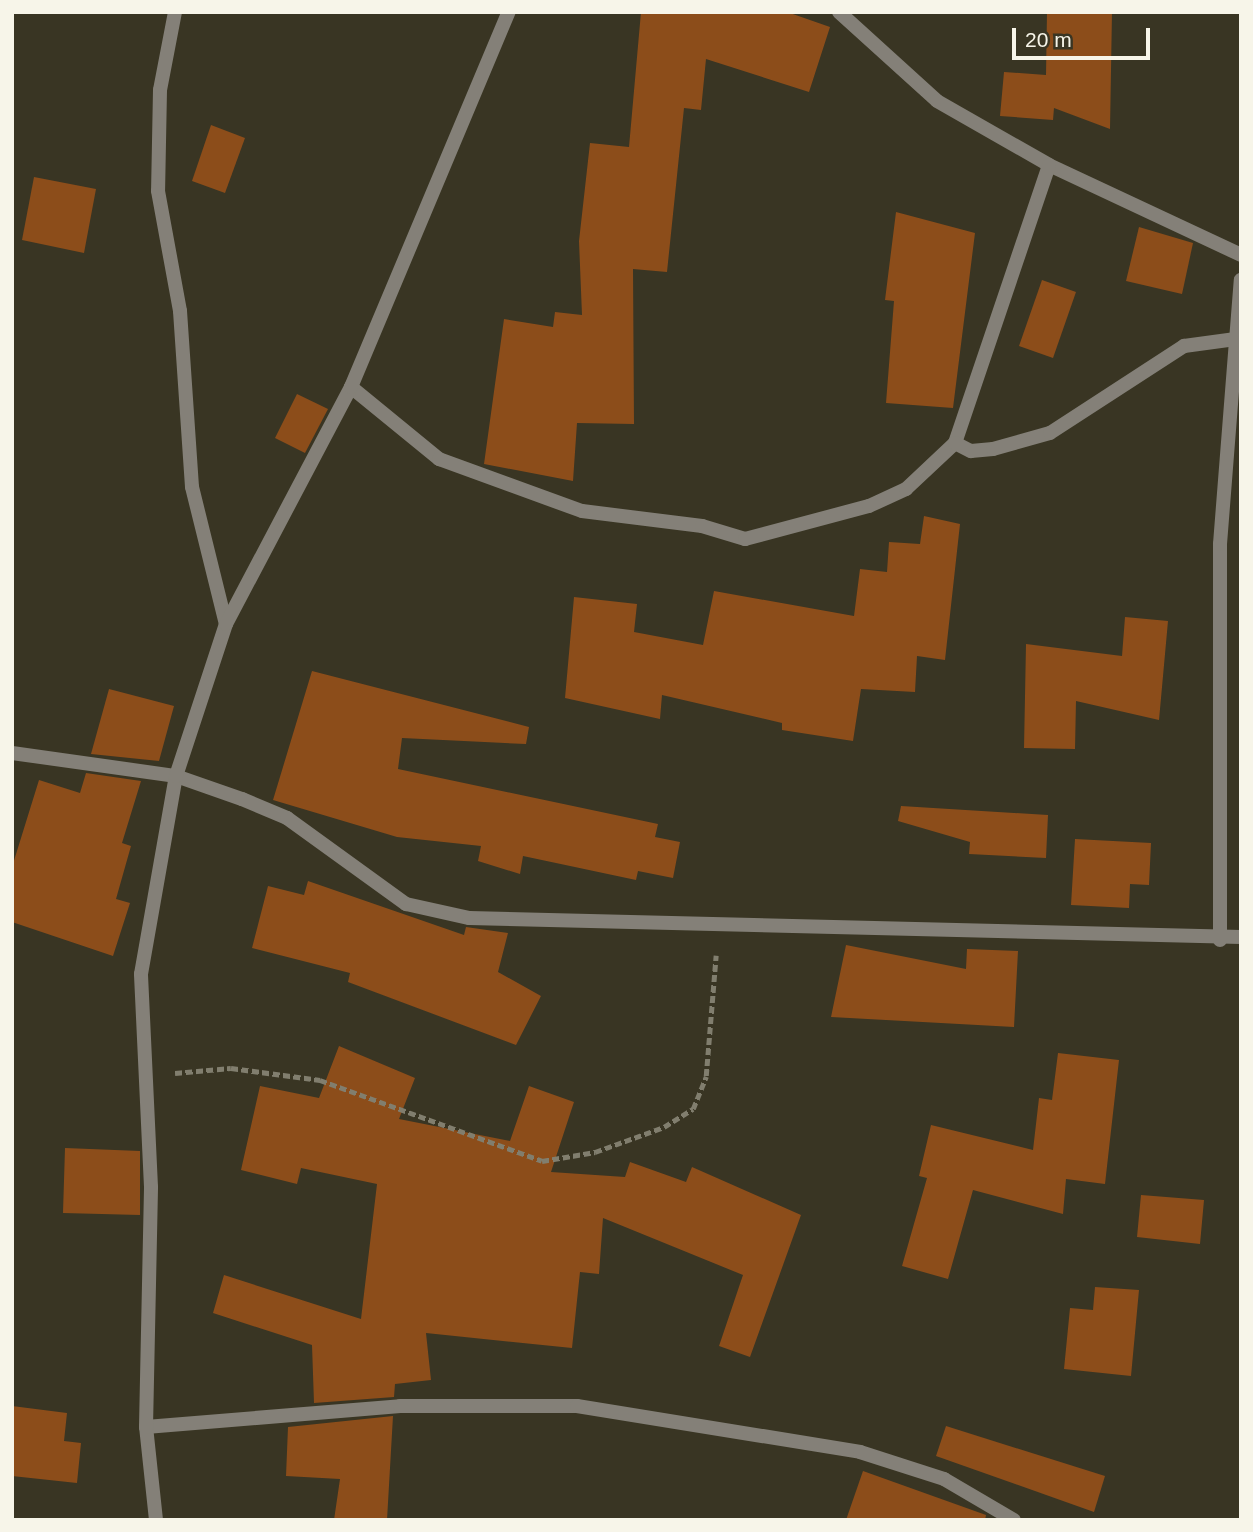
<!DOCTYPE html>
<style>
body{margin:0}
#map{position:relative;width:1253px;height:1532px;overflow:hidden;background:#393523;font-family:Helvetica,sans-serif}
div>[style]{position:absolute}
.building>*{inset:0;background:#8c4d1a}
.path>*{height:4.5px;margin-top:-2.25px;transform-origin:0;background:repeating-linear-gradient(90deg,#817e6e 0 7px,transparent 0 10.5px)}
.minor>*{height:14px;margin:-7px;padding:0 7px;transform-origin:7px;border-radius:7px;background:#848078}
span{translate:-50% -50%;white-space:nowrap;text-align:center;line-height:1.15;-webkit-text-stroke:7px #393523;paint-order:stroke}
.frame{position:absolute;inset:0;border:14px solid #f7f5e9;pointer-events:none}
.scale{position:absolute;left:1012px;top:28px;width:138px;height:32px;box-sizing:border-box;border:4px solid #f7f5e9;border-top:0;padding-left:9px;font-size:21px;line-height:24px;white-space:nowrap;color:#f7f5e9;-webkit-text-stroke:5px #393523;paint-order:stroke}
</style>
<div id="map">
<div class="building">
<i style="clip-path:polygon(641px 12px,787px 12px,830px 27px,809px 92px,706px 59px,701px 110px,684px 108px,667px 272px,633px 269px,634px 424px,577px 423px,573px 481px,484px 464px,504px 319px,553px 327px,555px 312px,582px 315px,579px 241px,590px 143px,629px 147px)"></i>
<i style="clip-path:polygon(1047px 12px,1112px 12px,1110px 129px,1054px 108px,1053px 120px,1000px 116px,1004px 72px,1046px 75px)"></i>
<i style="clip-path:polygon(211px 125px,245px 138px,225px 193px,192px 181px)"></i>
<i style="clip-path:polygon(34px 177px,96px 189px,84px 253px,22px 240px)"></i>
<i style="clip-path:polygon(896px 212px,975px 233px,953px 408px,886px 403px,894px 301px,885px 300px)"></i>
<i style="clip-path:polygon(1139px 227px,1193px 243px,1182px 294px,1126px 281px)"></i>
<i style="clip-path:polygon(1042px 280px,1076px 292px,1053px 358px,1019px 346px)"></i>
<i style="clip-path:polygon(297px 394px,328px 409px,305px 453px,275px 438px)"></i>
<i style="clip-path:polygon(924px 516px,960px 524px,945px 660px,917px 656px,915px 692px,861px 689px,853px 741px,782px 730px,782px 723px,662px 695px,660px 719px,565px 698px,574px 597px,637px 604px,634px 632px,703px 645px,714px 591px,854px 616px,860px 569px,887px 572px,889px 542px,920px 544px)"></i>
<i style="clip-path:polygon(1125px 617px,1168px 621px,1159px 720px,1076px 701px,1075px 749px,1024px 748px,1026px 644px,1122px 656px)"></i>
<i style="clip-path:polygon(312px 671px,529px 727px,526px 744px,402px 738px,398px 769px,658px 824px,655px 837px,680px 842px,673px 878px,638px 871px,636px 880px,523px 856px,520px 874px,478px 861px,481px 846px,397px 837px,273px 800px)"></i>
<i style="clip-path:polygon(109px 689px,174px 706px,159px 761px,91px 754px)"></i>
<i style="clip-path:polygon(86px 773px,141px 781px,122px 843px,131px 846px,116px 899px,130px 903px,113px 956px,12px 922px,12px 867px,39px 780px,80px 793px)"></i>
<i style="clip-path:polygon(901px 806px,1048px 815px,1046px 858px,969px 854px,970px 842px,898px 821px)"></i>
<i style="clip-path:polygon(1075px 839px,1151px 843px,1149px 885px,1130px 884px,1129px 908px,1071px 905px)"></i>
<i style="clip-path:polygon(308px 881px,464px 935px,466px 927px,508px 933px,498px 972px,541px 996px,516px 1045px,348px 982px,350px 973px,252px 948px,268px 886px,304px 895px)"></i>
<i style="clip-path:polygon(846px 945px,966px 969px,967px 949px,1018px 951px,1014px 1027px,831px 1017px)"></i>
<i style="clip-path:polygon(339px 1046px,415px 1078px,399px 1119px,510px 1141px,529px 1086px,574px 1102px,551px 1172px,625px 1177px,630px 1162px,686px 1182px,692px 1167px,801px 1215px,750px 1357px,719px 1346px,743px 1275px,603px 1218px,599px 1274px,580px 1272px,572px 1348px,426px 1333px,431px 1380px,395px 1384px,394px 1397px,314px 1403px,312px 1345px,213px 1313px,224px 1275px,361px 1319px,377px 1184px,301px 1168px,297px 1184px,241px 1170px,260px 1086px,319px 1098px)"></i>
<i style="clip-path:polygon(1058px 1053px,1119px 1060px,1105px 1184px,1066px 1179px,1063px 1214px,973px 1190px,948px 1279px,902px 1266px,927px 1178px,919px 1176px,931px 1125px,1033px 1150px,1039px 1098px,1052px 1100px)"></i>
<i style="clip-path:polygon(65px 1148px,140px 1151px,140px 1215px,63px 1213px)"></i>
<i style="clip-path:polygon(1141px 1195px,1204px 1200px,1200px 1244px,1137px 1237px)"></i>
<i style="clip-path:polygon(1095px 1287px,1139px 1290px,1131px 1376px,1064px 1369px,1070px 1308px,1093px 1310px)"></i>
<i style="clip-path:polygon(12px 1406px,67px 1413px,64px 1441px,81px 1443px,77px 1483px,12px 1476px)"></i>
<i style="clip-path:polygon(393px 1416px,387px 1520px,334px 1520px,340px 1479px,286px 1476px,288px 1427px)"></i>
<i style="clip-path:polygon(946px 1426px,1105px 1476px,1094px 1512px,936px 1456px)"></i>
<i style="clip-path:polygon(863px 1471px,986px 1515px,985px 1520px,846px 1520px)"></i>
</div>
<div class="path">
<i style="left:175px;top:1073px;width:56px;rotate:-5.1deg"></i>
<i style="left:231px;top:1068px;width:90px;rotate:7.7deg"></i>
<i style="left:320px;top:1080px;width:236px;rotate:20deg"></i>
<i style="left:542px;top:1161px;width:54px;rotate:-9.6deg"></i>
<i style="left:595px;top:1152px;width:73px;rotate:-19.9deg"></i>
<i style="left:664px;top:1127px;width:34px;rotate:-32deg"></i>
<i style="left:693px;top:1109px;width:35px;rotate:-68deg"></i>
<i style="left:706px;top:1076px;width:121px;rotate:-85.3deg"></i>
</div>
<div class="minor">
<i style="left:175px;top:12px;width:79px;rotate:100.9deg"></i>
<i style="left:160px;top:90px;width:101px;rotate:91.1deg"></i>
<i style="left:158px;top:191px;width:122px;rotate:79.6deg"></i>
<i style="left:180px;top:311px;width:176px;rotate:86.1deg"></i>
<i style="left:192px;top:487px;width:141px;rotate:76.1deg"></i>
<i style="left:839px;top:12px;width:132px;rotate:42.2deg"></i>
<i style="left:937px;top:101px;width:129px;rotate:29.7deg"></i>
<i style="left:1049px;top:165px;width:212px;rotate:25.1deg"></i>
<i style="left:351px;top:387px;width:114px;rotate:39.3deg"></i>
<i style="left:439px;top:459px;width:152px;rotate:20deg"></i>
<i style="left:582px;top:511px;width:121px;rotate:7.1deg"></i>
<i style="left:702px;top:526px;width:45px;rotate:16.8deg"></i>
<i style="left:745px;top:539px;width:128px;rotate:-14.9deg"></i>
<i style="left:869px;top:506px;width:41px;rotate:-24.7deg"></i>
<i style="left:906px;top:489px;width:67px;rotate:-43.2deg"></i>
<i style="left:955px;top:443px;width:293px;rotate:-71.3deg"></i>
<i style="left:955px;top:443px;width:18px;rotate:27deg"></i>
<i style="left:971px;top:451px;width:22px;rotate:-5deg"></i>
<i style="left:993px;top:449px;width:59px;rotate:-15.7deg"></i>
<i style="left:1050px;top:433px;width:160px;rotate:-33deg"></i>
<i style="left:1184px;top:346px;width:52px;rotate:-7.7deg"></i>
<i style="left:12px;top:753px;width:166px;rotate:8deg"></i>
<i style="left:176px;top:776px;width:70px;rotate:19.2deg"></i>
<i style="left:242px;top:799px;width:49px;rotate:22.9deg"></i>
<i style="left:287px;top:818px;width:147px;rotate:35.9deg"></i>
<i style="left:406px;top:904px;width:65px;rotate:12.5deg"></i>
<i style="left:469px;top:918px;width:772px;rotate:1.41deg"></i>
<i style="left:1220px;top:940px;width:396px;rotate:-90deg"></i>
<i style="left:1220px;top:544px;width:265px;rotate:-85.5deg"></i>
<i style="left:146px;top:1427px;width:255px;rotate:-4.7deg"></i>
<i style="left:400px;top:1406px;width:177px"></i>
<i style="left:577px;top:1406px;width:287px;rotate:9.2deg"></i>
<i style="left:860px;top:1452px;width:88px;rotate:17.8deg"></i>
<i style="left:944px;top:1479px;width:81px;rotate:30.4deg"></i>
<i style="left:156px;top:1520px;width:94px;rotate:-96.1deg"></i>
<i style="left:146px;top:1427px;width:240px;rotate:-88.8deg"></i>
<i style="left:151px;top:1187px;width:213px;rotate:-92.7deg"></i>
<i style="left:141px;top:974px;width:201px;rotate:-80deg"></i>
<i style="left:176px;top:776px;width:160px;rotate:-71.8deg"></i>
<i style="left:226px;top:624px;width:268px;rotate:-62.2deg"></i>
<i style="left:351px;top:387px;width:407px;rotate:-67.2deg"></i>
</div>
<div class="frame"></div>
<div class="scale">20 m</div>
</div>
